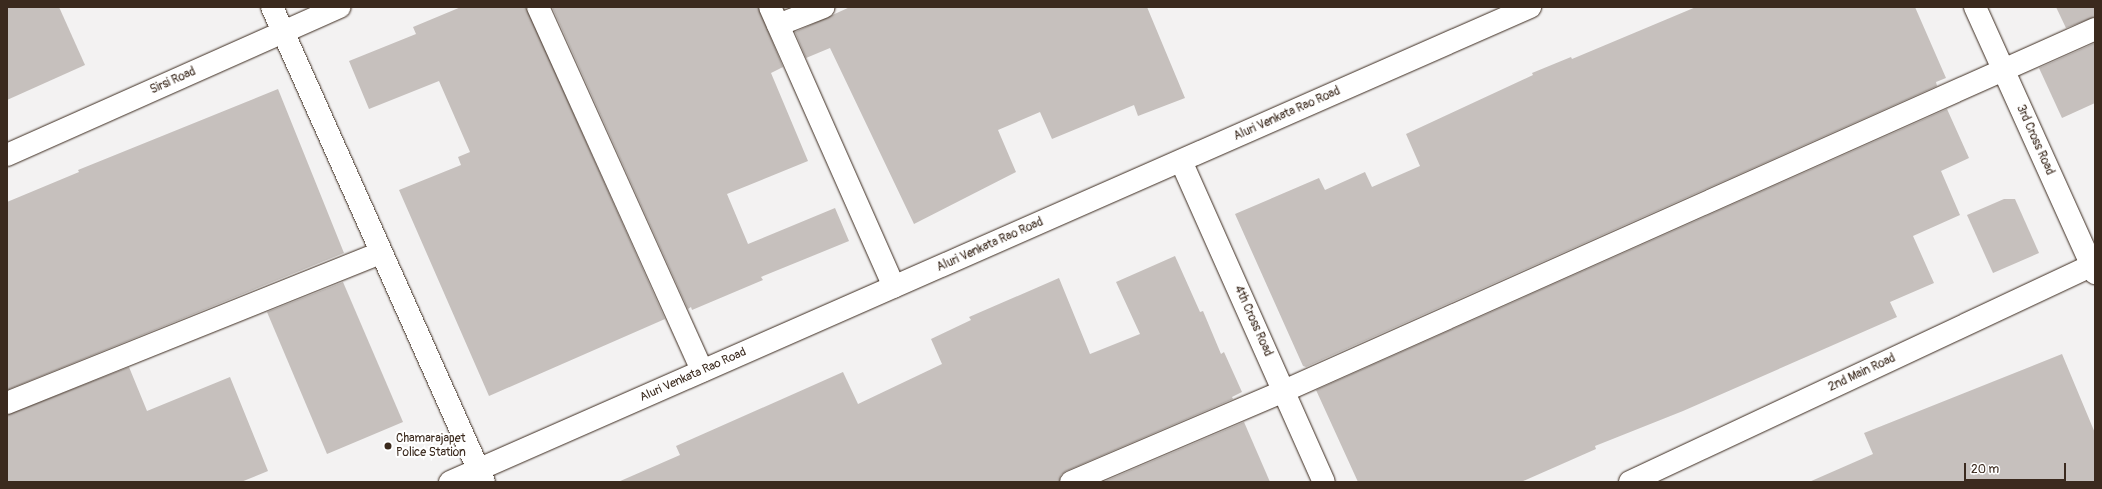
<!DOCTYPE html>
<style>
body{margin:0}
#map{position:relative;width:2102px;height:489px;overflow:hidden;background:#f3f2f2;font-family:Pangolin,sans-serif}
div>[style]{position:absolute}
.building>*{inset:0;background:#c6c0bd}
.roads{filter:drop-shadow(0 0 1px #3b2a1e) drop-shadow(0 0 1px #3b2a1e)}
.minor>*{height:22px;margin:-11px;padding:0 11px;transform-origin:11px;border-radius:11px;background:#fff}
.major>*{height:22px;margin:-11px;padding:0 11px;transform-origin:11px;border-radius:11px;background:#fff}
.dots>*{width:11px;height:11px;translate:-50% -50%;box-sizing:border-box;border:2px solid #fff;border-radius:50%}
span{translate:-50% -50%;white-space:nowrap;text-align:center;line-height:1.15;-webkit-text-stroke:4px #fff;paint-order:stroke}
.street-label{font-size:12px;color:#3b2a1e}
.poi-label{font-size:12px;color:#3b2a1e}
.left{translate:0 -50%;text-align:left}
.frame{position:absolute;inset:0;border:8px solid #3b2a1e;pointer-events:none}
.scale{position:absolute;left:1964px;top:463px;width:102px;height:18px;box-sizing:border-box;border:2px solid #3b2a1e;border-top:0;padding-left:5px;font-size:12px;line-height:14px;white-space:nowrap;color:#3b2a1e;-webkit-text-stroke:3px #fff;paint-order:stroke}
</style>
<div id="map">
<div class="building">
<i style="clip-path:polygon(7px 7px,59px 7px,85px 65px,7px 100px)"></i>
<i style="clip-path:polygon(461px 7px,526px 7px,665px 319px,489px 396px,399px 190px,461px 165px,458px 157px,470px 152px,439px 81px,369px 109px,349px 61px,416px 34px,413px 27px)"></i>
<i style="clip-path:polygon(552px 7px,758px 7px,783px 67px,771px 73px,808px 161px,727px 194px,748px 244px,835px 208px,849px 241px,761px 277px,763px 280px,692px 310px,691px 307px,688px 309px)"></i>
<i style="clip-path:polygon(850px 7px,1147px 7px,1185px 98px,1138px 116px,1134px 105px,1052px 139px,1040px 112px,998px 130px,1016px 172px,914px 224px,830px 48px,806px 58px,795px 32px)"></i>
<i style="clip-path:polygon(1696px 7px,1915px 7px,1946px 78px,1936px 82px,1937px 86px,1306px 367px,1303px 366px,1235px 214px,1319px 178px,1325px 190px,1365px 172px,1372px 187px,1420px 166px,1406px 134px,1533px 75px,1532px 73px,1571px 57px,1572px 59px)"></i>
<i style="clip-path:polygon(2056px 7px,2095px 7px,2095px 17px,2066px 28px)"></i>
<i style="clip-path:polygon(2095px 43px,2095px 103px,2062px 118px,2039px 68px)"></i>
<i style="clip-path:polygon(278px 89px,344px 253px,7px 390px,7px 202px,79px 172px,78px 170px)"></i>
<i style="clip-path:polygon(1947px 109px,1969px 158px,1941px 171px,1960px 215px,1913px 236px,1934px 283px,1890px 302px,1897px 317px,1683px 411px,1595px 446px,1596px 449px,1521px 482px,1358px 482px,1316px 390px)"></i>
<i style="clip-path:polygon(2004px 199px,2015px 199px,2039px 253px,1993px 273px,1967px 215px)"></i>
<i style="clip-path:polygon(1175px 256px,1200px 312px,1203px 311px,1221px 354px,1224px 352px,1242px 392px,1232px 397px,1233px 399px,1066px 471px,1061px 475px,1059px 482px,618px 482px,680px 455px,676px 446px,843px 372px,858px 404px,942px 364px,931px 339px,971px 320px,969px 317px,1059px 278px,1090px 354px,1140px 334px,1116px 282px)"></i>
<i style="clip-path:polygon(343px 282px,403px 422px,327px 454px,267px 312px)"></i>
<i style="clip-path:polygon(2062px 354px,2095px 433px,2095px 482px,1809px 482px,1873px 454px,1864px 433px)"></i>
<i style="clip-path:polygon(129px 367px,147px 411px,230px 377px,268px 471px,241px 482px,7px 482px,7px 415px)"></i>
<i style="clip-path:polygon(1244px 422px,1270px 482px,1103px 482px)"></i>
</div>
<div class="roads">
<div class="minor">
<i style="left:272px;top:7px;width:520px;rotate:65.95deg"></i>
<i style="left:538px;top:7px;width:399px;rotate:65.7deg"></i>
<i style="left:770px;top:7px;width:306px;rotate:66.1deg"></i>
<i style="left:778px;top:25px;width:49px;rotate:-21.4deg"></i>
<i style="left:7px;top:155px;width:364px;rotate:-24deg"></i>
<i style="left:1181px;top:161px;width:351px;rotate:66deg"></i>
<i style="left:7px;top:403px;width:402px;rotate:-21.9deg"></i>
<i style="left:1071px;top:482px;width:232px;rotate:-23.1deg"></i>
<i style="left:1284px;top:391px;width:888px;rotate:-24.05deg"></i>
<i style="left:1630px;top:482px;width:514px;rotate:-25.12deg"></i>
</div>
<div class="major">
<i style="left:1975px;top:7px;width:292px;rotate:65.7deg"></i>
<i style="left:450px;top:482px;width:1180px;rotate:-23.74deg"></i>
</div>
</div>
<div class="dots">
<i style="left:388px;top:446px;background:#3b2a1e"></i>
</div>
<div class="street-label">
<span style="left:173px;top:81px;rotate:-24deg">Sirsi Road</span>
<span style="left:1287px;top:114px;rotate:-24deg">Aluri Venkata Rao Road</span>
<span style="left:2035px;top:140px;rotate:66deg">3rd Cross Road</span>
<span style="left:990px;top:245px;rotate:-24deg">Aluri Venkata Rao Road</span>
<span style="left:1253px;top:321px;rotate:66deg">4th Cross Road</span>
<span style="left:1862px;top:373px;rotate:-25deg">2nd Main Road</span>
<span style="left:693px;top:375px;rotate:-24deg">Aluri Venkata Rao Road</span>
</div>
<div class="poi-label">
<span class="left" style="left:396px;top:446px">Chamarajapet<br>Police Station</span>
</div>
<div class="frame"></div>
<div class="scale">20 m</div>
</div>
